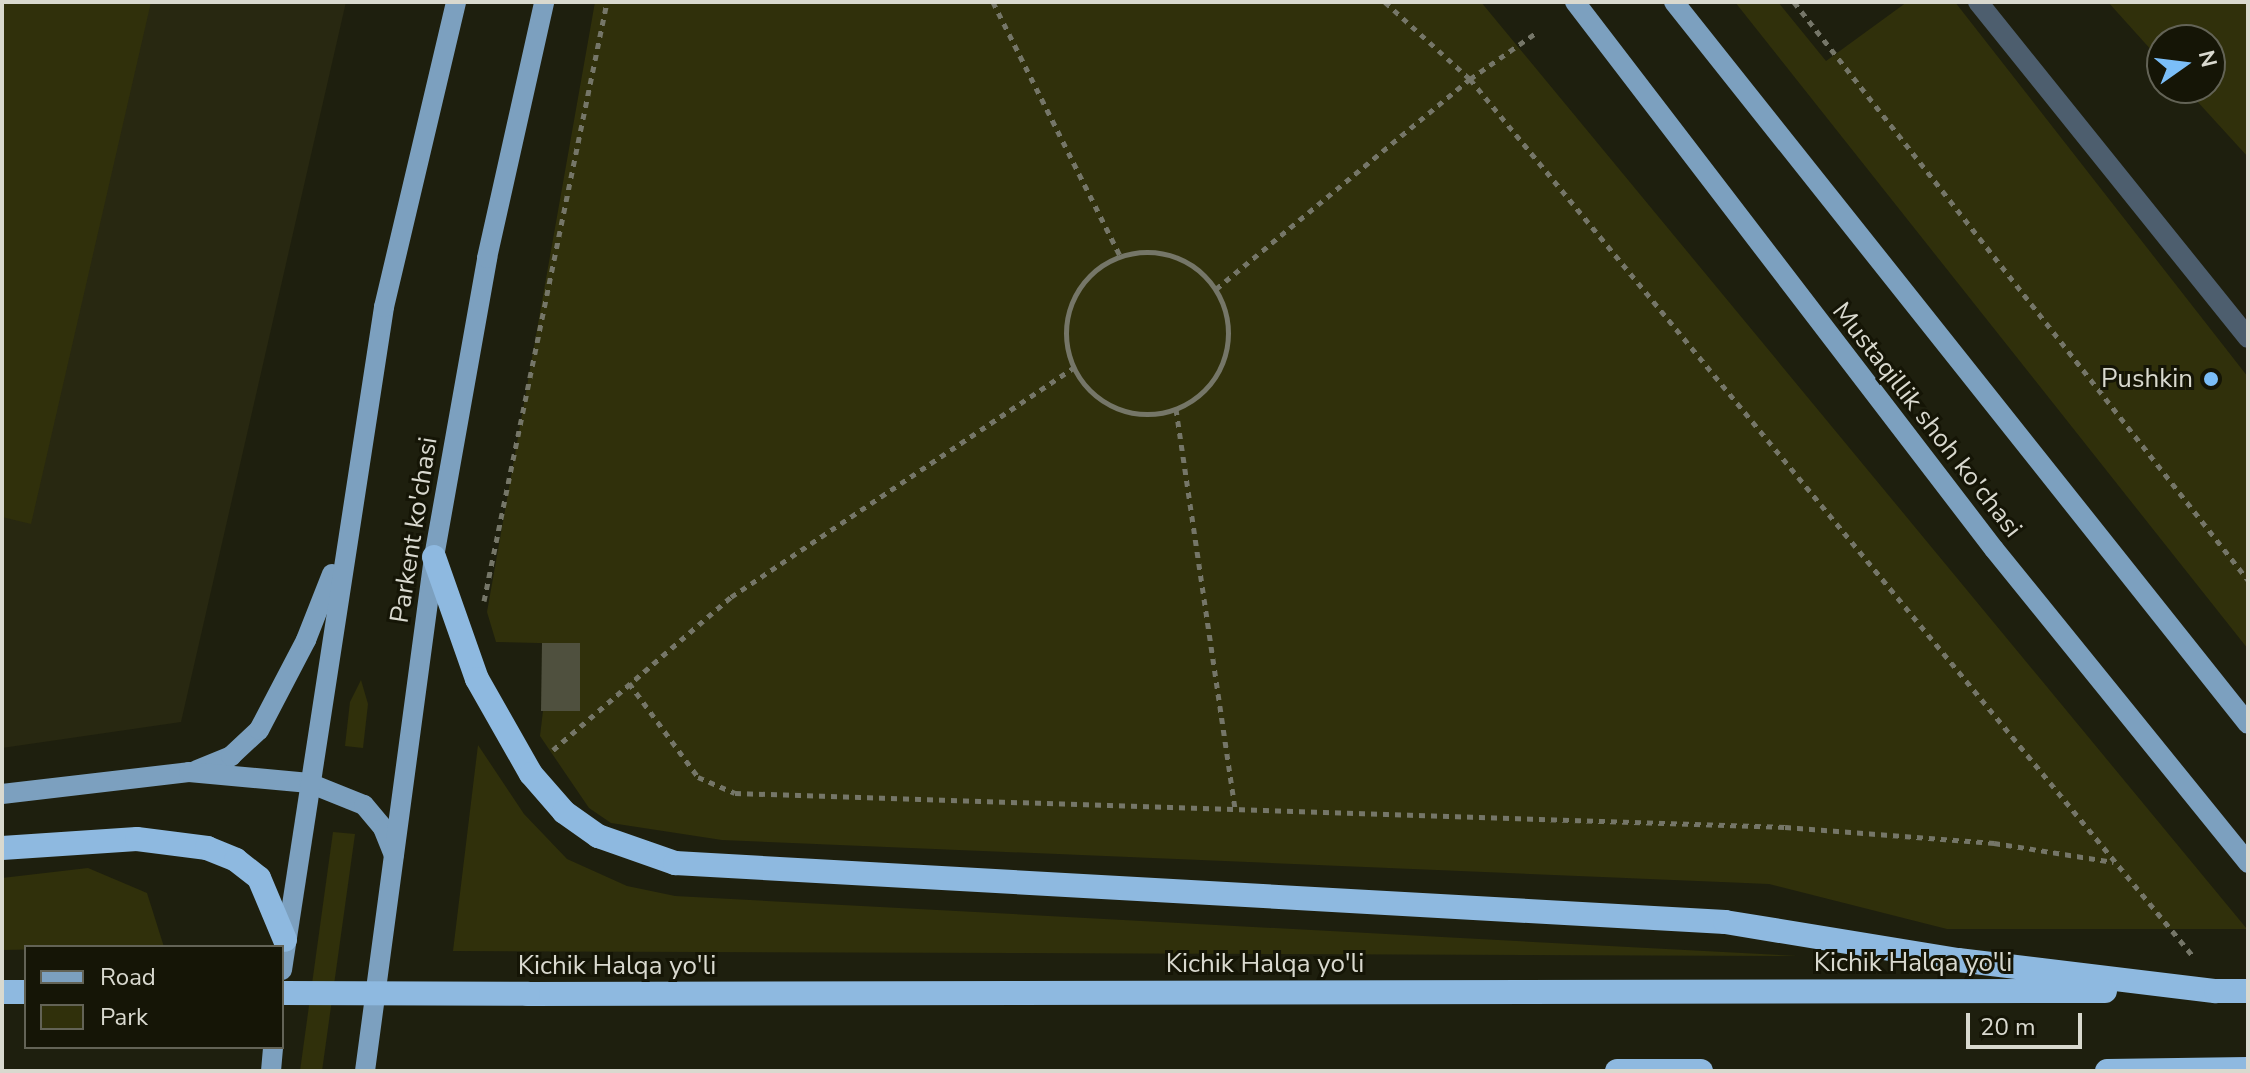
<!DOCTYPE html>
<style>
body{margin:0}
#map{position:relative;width:2250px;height:1073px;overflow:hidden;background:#1e1f0e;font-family:"Nunito Sans",sans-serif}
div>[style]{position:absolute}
.built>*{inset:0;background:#282811}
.green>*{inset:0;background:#30300b}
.building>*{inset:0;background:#4f503e}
.path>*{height:5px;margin-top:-2.5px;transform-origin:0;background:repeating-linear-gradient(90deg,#757668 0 6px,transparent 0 12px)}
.path>.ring{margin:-2.5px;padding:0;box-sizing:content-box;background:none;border:5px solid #757668;border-radius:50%}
.minor>*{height:20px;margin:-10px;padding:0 10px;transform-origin:10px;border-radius:10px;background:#4d5e6e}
.major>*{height:20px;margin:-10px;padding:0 10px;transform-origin:10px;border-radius:10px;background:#7ca0bf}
.highway>*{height:24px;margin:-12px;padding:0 12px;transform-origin:12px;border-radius:12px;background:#8eb9e0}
.highway-bridge>*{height:24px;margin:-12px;padding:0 12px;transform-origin:12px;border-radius:12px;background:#8eb9e0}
.dots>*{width:22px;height:22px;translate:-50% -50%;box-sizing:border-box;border:4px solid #151506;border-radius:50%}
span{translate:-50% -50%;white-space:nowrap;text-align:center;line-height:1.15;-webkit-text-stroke:6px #151506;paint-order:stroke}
.poi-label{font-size:26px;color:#d9d9cf}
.right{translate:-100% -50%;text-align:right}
.street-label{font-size:26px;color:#d9d9cf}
.frame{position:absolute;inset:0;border:4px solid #d9d9cf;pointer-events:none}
.legend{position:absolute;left:24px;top:945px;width:260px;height:104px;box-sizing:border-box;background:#151506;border:2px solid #636356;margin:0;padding:10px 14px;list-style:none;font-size:24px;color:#d9d9cf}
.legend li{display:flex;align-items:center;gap:16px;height:40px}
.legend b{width:40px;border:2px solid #636356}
.north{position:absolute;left:2146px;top:24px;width:80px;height:80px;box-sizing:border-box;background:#151506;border:2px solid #636356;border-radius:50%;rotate:76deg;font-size:22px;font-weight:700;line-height:32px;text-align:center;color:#d9d9cf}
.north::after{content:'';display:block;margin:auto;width:28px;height:36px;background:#7bbef8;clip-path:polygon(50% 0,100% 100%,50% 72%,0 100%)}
.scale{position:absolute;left:1966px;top:1013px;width:116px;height:36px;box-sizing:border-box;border:4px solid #d9d9cf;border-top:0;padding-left:10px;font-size:24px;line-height:28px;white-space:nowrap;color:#d9d9cf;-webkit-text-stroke:6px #151506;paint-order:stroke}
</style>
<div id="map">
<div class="built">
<i style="clip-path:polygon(2px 2px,346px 2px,181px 722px,2px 748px)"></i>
</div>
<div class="green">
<i style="clip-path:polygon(2px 2px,151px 2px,31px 524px,2px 517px)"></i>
<i style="clip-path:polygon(595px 2px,1481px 2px,2247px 929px,1947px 929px,1769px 884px,722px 840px,611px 823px,589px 808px,540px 736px,543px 711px,580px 711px,580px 644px,496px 642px,487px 612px)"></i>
<i style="clip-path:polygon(1735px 2px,1778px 2px,1826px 61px,1907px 2px,1955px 2px,2248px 377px,2248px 649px)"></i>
<i style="clip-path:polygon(2108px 2px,2248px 2px,2248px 157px,2185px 88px,2210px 88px,2210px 40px,2162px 40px,2162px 62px)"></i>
<i style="clip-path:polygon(361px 680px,368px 704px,363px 748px,345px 746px,350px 702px)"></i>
<i style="clip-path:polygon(478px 745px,524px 814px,567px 859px,627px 886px,675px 896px,1797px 956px,453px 951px)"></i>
<i style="clip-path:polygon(333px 832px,355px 834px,322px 1071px,300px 1071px)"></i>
<i style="clip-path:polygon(88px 868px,147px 893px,164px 947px,2px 950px,2px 878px)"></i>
</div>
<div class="building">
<i style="clip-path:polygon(542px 643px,580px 643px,580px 711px,541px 711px)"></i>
</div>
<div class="path">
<i style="left:993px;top:2px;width:284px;rotate:63.4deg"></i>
<i style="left:1385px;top:2px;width:115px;rotate:42.2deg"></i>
<i style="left:1470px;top:79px;width:1137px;rotate:50.5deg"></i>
<i style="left:1794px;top:2px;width:735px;rotate:51.85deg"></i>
<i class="ring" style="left:1066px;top:252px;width:157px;height:157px"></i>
<i style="left:1216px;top:289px;width:330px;rotate:-39.6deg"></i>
<i style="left:1470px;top:79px;width:82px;rotate:-35deg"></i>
<i style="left:1176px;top:409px;width:404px;rotate:81.6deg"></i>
<i style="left:484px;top:601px;width:611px;rotate:-78.4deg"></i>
<i style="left:629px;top:683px;width:117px;rotate:53.7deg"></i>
<i style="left:698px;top:777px;width:40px;rotate:23.4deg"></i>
<i style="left:735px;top:793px;width:1051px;rotate:1.85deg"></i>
<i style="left:1785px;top:827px;width:210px;rotate:4.4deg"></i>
<i style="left:1994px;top:843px;width:121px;rotate:9deg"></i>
<i style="left:553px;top:750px;width:235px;rotate:-40.7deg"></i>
<i style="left:731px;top:597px;width:412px;rotate:-33.8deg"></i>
</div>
<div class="minor">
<i style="left:1978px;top:2px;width:431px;rotate:51.2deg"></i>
</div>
<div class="major">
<i style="left:1575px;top:2px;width:689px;rotate:52.55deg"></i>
<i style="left:1994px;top:549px;width:404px;rotate:51deg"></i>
<i style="left:1674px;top:2px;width:922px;rotate:51.51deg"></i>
<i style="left:197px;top:770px;width:37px;rotate:-22deg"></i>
<i style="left:231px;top:756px;width:38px;rotate:-43deg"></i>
<i style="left:259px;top:730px;width:102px;rotate:-62.4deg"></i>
<i style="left:306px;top:640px;width:71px;rotate:-68.5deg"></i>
<i style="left:2px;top:794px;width:188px;rotate:-6.7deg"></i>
<i style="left:189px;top:772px;width:121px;rotate:5.2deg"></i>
<i style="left:309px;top:783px;width:59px;rotate:21.8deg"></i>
<i style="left:364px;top:805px;width:30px;rotate:50deg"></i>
<i style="left:383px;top:828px;width:29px;rotate:68deg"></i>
<i style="left:282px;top:970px;width:671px;rotate:-81.25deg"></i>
<i style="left:384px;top:307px;width:313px;rotate:-76.7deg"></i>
<i style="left:271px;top:1071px;width:24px;rotate:-85deg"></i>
<i style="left:365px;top:1071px;width:519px;rotate:-82.35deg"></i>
<i style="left:434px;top:557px;width:304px;rotate:-79.9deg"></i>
<i style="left:487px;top:258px;width:262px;rotate:-77.4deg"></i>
</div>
<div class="highway">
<i style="left:434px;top:557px;width:129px;rotate:70.6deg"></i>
<i style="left:477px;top:679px;width:109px;rotate:60.4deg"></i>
<i style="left:531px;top:774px;width:50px;rotate:49deg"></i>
<i style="left:564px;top:812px;width:42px;rotate:35.2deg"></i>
<i style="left:598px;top:836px;width:82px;rotate:19.3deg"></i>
<i style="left:675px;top:863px;width:1052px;rotate:3.22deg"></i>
<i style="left:1725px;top:922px;width:236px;rotate:9.3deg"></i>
<i style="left:1958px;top:960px;width:260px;rotate:6.9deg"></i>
<i style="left:2px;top:848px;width:135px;rotate:-3.8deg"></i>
<i style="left:137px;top:839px;width:71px;rotate:7.3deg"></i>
<i style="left:207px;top:848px;width:31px;rotate:22deg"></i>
<i style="left:236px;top:860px;width:29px;rotate:38deg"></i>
<i style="left:259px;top:878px;width:67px;rotate:67.2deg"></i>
<i style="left:2px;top:992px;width:24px"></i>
<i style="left:528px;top:994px;width:1577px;rotate:-0.11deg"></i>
<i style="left:1617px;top:1071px;width:84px"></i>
<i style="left:2107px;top:1071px;width:141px;rotate:-0.8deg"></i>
</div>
<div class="highway-bridge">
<i style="left:2216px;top:991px;width:32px"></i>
<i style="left:282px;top:993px;width:246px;rotate:0.2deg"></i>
</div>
<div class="dots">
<i style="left:2211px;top:379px;background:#7bbef8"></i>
</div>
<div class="poi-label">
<span class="right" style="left:2193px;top:379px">Pushkin</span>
</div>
<div class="street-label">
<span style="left:1927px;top:420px;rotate:52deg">Mustaqillik shoh ko'chasi</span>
<span style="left:414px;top:530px;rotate:-81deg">Parkent ko'chasi</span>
<span style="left:1913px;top:963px">Kichik Halqa yo'li</span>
<span style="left:1265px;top:964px">Kichik Halqa yo'li</span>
<span style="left:617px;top:966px">Kichik Halqa yo'li</span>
</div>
<div class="frame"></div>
<ul class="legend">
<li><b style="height:10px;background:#7ca0bf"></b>Road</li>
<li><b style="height:22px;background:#30300b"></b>Park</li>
</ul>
<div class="north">N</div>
<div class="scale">20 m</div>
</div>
